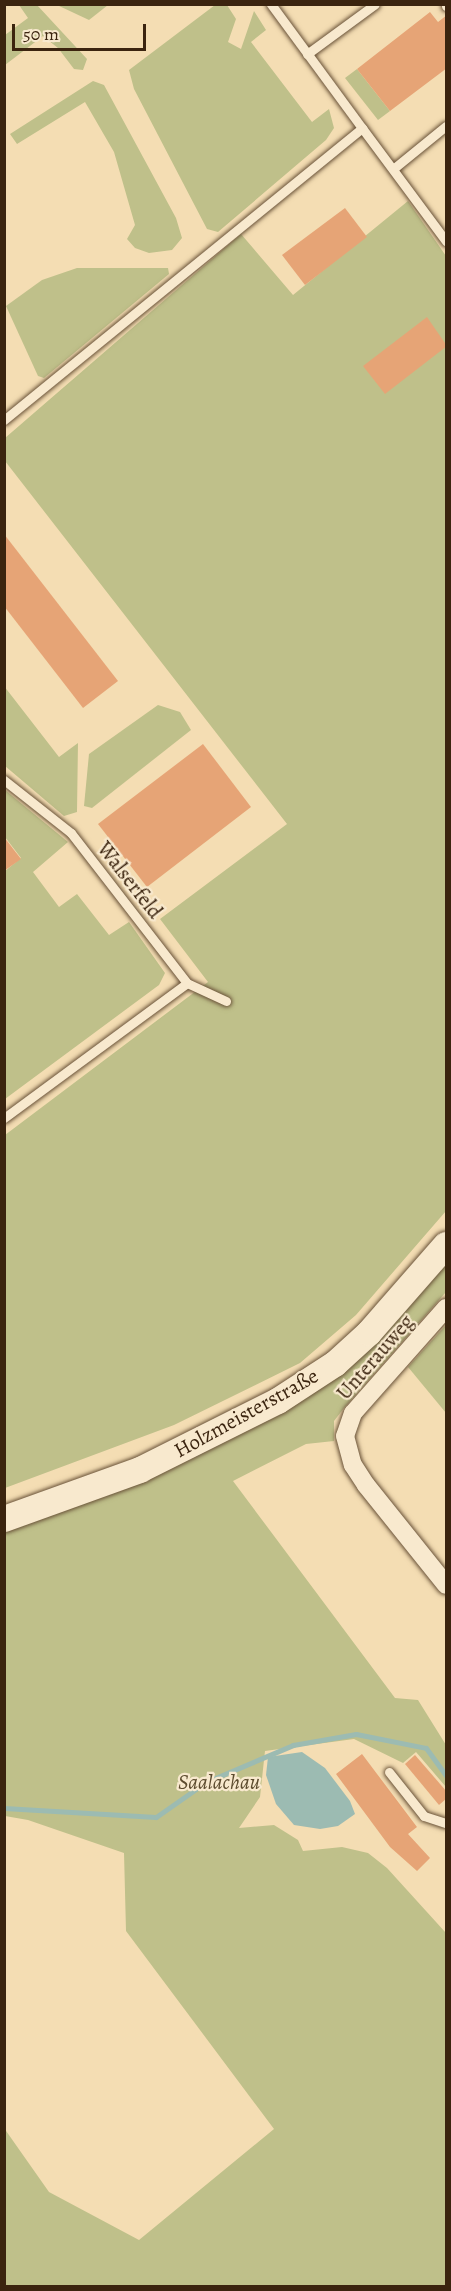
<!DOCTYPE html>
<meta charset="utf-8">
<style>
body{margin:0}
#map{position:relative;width:451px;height:2291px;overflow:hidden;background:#f4ddb3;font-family:Alegreya,serif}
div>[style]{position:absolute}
.green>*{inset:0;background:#bfc08a}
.water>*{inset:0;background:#9cbbb2}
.stream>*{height:5px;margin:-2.5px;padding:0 2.5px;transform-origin:2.5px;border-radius:2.5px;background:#9cbbb2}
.building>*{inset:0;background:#e6a476}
.roads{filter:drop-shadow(0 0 2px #695238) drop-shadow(0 0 2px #695238)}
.lane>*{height:9px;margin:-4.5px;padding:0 4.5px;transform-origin:4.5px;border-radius:4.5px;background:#f8e9ce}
.street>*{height:18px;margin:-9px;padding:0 9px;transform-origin:9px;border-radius:9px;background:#f8e9ce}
.secondary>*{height:26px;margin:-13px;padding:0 13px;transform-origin:13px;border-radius:13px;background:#f8e9ce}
span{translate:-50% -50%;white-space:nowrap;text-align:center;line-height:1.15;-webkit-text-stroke:4.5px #f8e9ce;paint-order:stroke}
.street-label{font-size:21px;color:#3b240f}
.park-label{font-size:21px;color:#5c4b2e;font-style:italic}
.frame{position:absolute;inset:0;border:6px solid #3b240f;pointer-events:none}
.scale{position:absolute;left:12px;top:24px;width:134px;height:27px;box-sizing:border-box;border:3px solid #3b240f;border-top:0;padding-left:8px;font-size:18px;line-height:21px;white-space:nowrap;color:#3b240f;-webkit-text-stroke:4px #f8e9ce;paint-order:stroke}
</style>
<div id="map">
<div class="green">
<i style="clip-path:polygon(19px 5px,37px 5px,87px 59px,83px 70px,74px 69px,58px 48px,43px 36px,5px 65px,5px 35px,28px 18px)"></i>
<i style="clip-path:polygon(57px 5px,108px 5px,89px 20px)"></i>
<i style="clip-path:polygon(215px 5px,227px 5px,236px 19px,228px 42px,241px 49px,254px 11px,266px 30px,251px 42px,312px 122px,329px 109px,334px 128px,326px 140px,218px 232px,207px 229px,134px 89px,129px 70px)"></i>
<i style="clip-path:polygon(357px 69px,390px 111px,378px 120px,345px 78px)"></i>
<i style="clip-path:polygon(93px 81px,104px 85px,176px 218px,182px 238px,172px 250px,149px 253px,135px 248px,127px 239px,135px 225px,114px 152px,85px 102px,17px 144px,10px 134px)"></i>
<i style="clip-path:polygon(408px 201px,446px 256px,446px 1211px,356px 1315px,300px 1363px,174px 1425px,5px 1488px,5px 1135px,208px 982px,160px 919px,287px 824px,5px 461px,5px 438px,241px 234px,293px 295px)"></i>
<i style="clip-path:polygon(77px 268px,168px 268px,169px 274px,44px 378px,38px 376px,6px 306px,42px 280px)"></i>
<i style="clip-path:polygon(4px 686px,59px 757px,78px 743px,77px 812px,64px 816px,5px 766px)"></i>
<i style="clip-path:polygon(158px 705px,180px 712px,191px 730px,92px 808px,84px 806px,89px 754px)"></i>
<i style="clip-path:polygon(5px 790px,68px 842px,33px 872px,59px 907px,77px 894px,109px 935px,129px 922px,165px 973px,159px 985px,5px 1099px,5px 871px,21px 858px,5px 837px)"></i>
<i style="clip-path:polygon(446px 1264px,446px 1292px,344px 1408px,334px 1421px,334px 1441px,306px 1444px,233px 1481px,395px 1698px,418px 1700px,446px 1745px,446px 1787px,416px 1752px,403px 1763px,354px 1739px,265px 1751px,260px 1797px,239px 1828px,274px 1825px,298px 1840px,303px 1851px,342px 1847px,368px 1853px,387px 1868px,446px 1933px,446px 2286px,5px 2286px,4px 2128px,49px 2192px,139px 2240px,274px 2129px,126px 1931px,124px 1853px,28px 1820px,5px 1816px,5px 1530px,378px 1341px)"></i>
<i style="clip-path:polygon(446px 1325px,446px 1413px,408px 1367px)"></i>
</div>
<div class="water">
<i style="clip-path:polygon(302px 1752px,325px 1768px,350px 1801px,355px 1814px,338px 1826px,320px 1829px,294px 1825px,276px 1804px,266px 1775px,268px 1757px)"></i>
</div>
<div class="stream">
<i style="left:4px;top:1808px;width:152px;rotate:3.4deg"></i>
<i style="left:156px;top:1817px;width:61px;rotate:-35deg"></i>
<i style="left:206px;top:1782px;width:95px;rotate:-23deg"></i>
<i style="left:293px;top:1745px;width:64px;rotate:-9.9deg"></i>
<i style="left:356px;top:1734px;width:71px;rotate:11.3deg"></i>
<i style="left:426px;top:1748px;width:34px;rotate:54deg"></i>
</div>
<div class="building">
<i style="clip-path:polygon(430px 12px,438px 22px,447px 15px,447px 68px,390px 111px,357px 69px)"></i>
<i style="clip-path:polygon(345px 208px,367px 237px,305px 285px,282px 255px)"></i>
<i style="clip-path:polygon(427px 317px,447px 346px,385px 394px,363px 366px)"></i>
<i style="clip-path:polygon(4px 534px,118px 681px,83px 708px,4px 606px)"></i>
<i style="clip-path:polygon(203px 744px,251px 807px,147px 887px,98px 824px)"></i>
<i style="clip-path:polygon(4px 837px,21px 859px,4px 871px)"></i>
<i style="clip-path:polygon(362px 1754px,417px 1827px,408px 1834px,430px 1858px,417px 1871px,390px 1847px,336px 1774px)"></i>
<i style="clip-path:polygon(415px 1755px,447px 1792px,447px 1798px,439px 1805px,405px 1764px)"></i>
</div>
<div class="roads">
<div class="lane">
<i style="left:446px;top:4px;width:2px;rotate:90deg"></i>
<i style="left:307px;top:54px;width:84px;rotate:-36.3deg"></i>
<i style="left:362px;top:128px;width:141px;rotate:53.4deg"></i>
<i style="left:393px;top:169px;width:68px;rotate:-39.1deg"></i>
<i style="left:4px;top:420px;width:462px;rotate:-39.2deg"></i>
<i style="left:362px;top:128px;width:154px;rotate:-126.3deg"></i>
<i style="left:4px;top:780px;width:85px;rotate:38.3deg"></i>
<i style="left:71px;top:833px;width:190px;rotate:52.3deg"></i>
<i style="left:187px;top:983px;width:43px;rotate:24.8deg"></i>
<i style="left:4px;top:1118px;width:227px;rotate:-36.4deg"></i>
<i style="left:389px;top:1772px;width:56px;rotate:51.5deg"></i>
<i style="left:424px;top:1816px;width:23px;rotate:18deg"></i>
</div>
<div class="street">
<i style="left:446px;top:1308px;width:140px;rotate:131.5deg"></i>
<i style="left:353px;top:1413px;width:24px;rotate:109deg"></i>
<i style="left:345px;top:1436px;width:30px;rotate:75deg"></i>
<i style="left:353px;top:1465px;width:24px;rotate:57deg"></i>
<i style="left:366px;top:1485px;width:128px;rotate:51.3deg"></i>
</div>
<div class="secondary">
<i style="left:4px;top:1519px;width:145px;rotate:-19.8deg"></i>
<i style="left:140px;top:1470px;width:154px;rotate:-26.6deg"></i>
<i style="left:278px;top:1401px;width:68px;rotate:-33deg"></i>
<i style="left:335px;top:1364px;width:46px;rotate:-42.4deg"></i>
<i style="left:369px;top:1333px;width:117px;rotate:-48.8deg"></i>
</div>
</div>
<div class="street-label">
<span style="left:130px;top:880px;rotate:52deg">Walserfeld</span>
<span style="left:375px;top:1357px;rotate:-49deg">Unterauweg</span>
<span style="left:246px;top:1413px;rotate:-29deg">Holzmeisterstraße</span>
</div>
<div class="park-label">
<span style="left:219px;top:1782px">Saalachau</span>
</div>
<div class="frame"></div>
<div class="scale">50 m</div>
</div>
